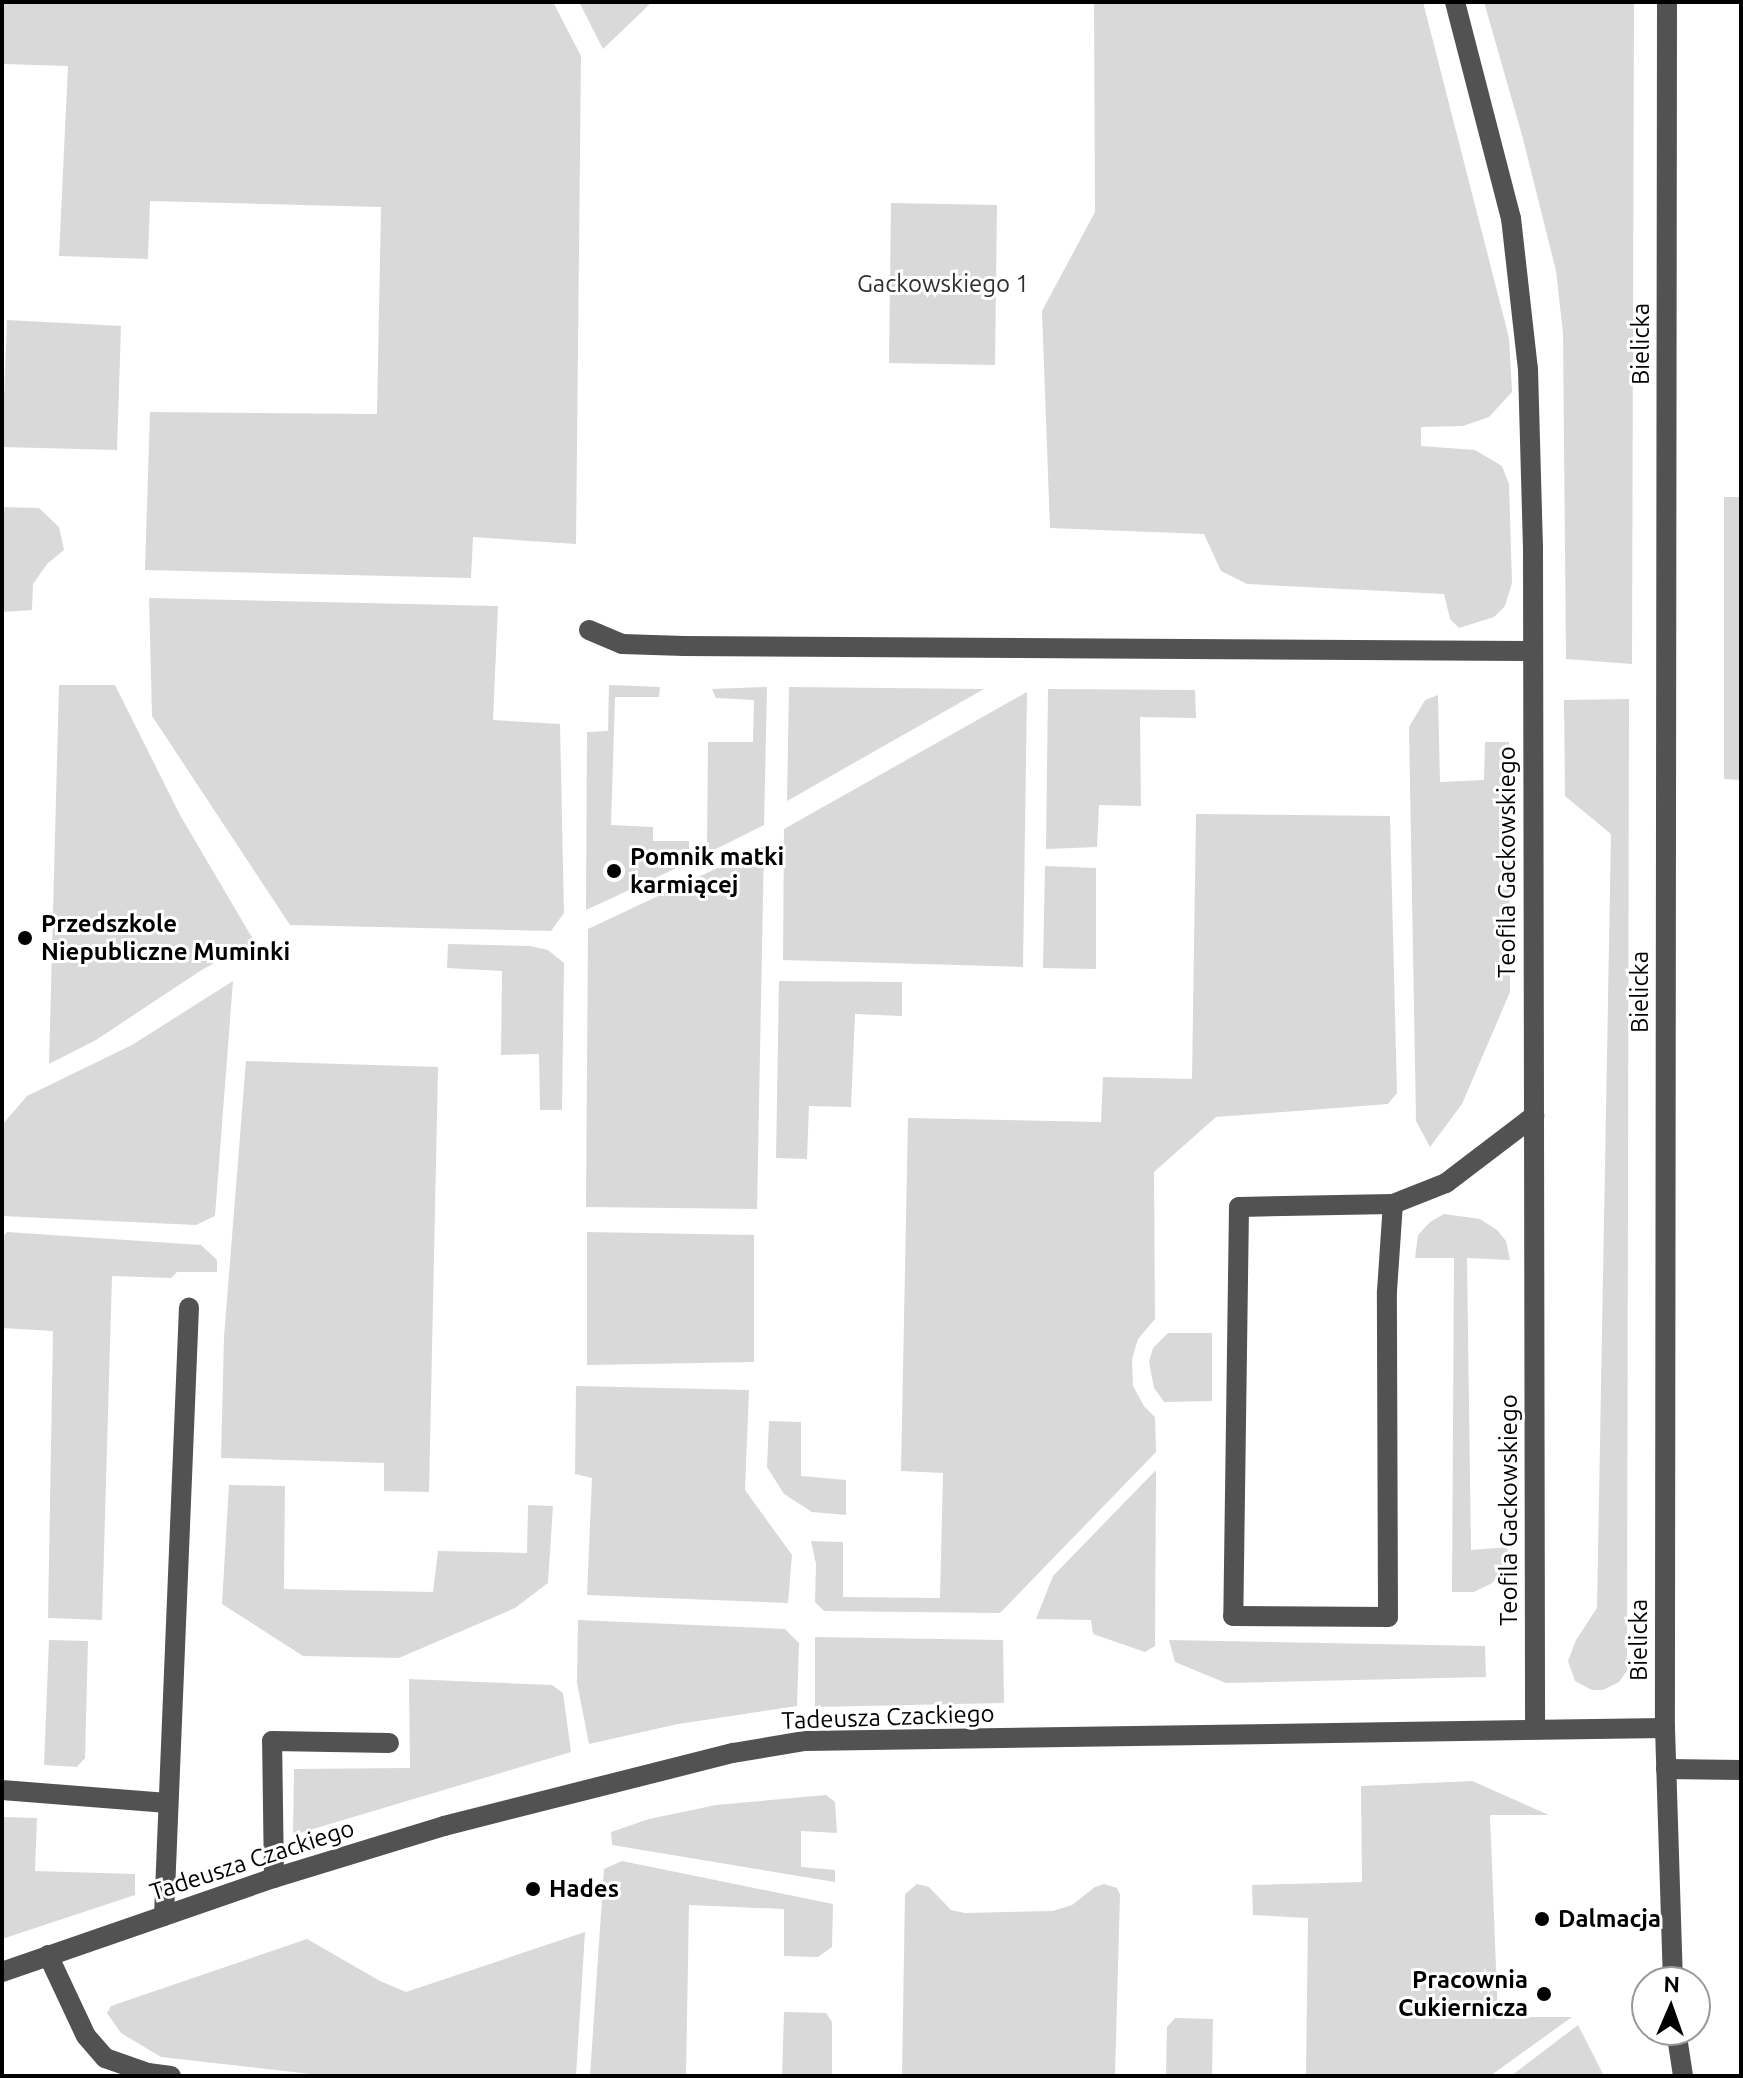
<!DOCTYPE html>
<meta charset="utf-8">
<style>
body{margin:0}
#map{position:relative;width:1743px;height:2078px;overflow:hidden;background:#fff;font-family:Ubuntu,sans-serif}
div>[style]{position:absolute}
.green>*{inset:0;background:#d9d9d9}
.minor>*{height:20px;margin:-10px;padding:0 10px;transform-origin:10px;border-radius:10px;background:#525252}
.dots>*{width:22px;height:22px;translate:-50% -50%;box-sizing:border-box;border:4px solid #fff;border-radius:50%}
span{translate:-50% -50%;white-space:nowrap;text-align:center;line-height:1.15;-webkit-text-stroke:6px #fff;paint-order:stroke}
.park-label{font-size:24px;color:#303030}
.street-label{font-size:24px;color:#000}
.poi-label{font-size:24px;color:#000;font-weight:700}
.left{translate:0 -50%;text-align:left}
.right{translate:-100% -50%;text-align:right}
.frame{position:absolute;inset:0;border:4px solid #000;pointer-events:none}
.north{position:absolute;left:1631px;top:1966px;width:80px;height:80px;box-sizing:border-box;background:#fff;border:2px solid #999;border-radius:50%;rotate:2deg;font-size:22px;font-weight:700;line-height:32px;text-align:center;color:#000}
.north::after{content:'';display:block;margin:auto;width:28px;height:36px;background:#000;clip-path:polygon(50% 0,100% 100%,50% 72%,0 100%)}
</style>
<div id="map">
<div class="green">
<i style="clip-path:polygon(2px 2px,553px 2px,581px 56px,576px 544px,473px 537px,471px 578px,145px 570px,150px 412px,377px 414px,381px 207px,150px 201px,148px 259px,59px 256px,68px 66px,2px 64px)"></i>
<i style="clip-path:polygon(579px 2px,652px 2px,603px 49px)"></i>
<i style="clip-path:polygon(1094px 2px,1423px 2px,1509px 338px,1512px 392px,1489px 417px,1463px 426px,1421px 427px,1421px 446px,1475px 450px,1502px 466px,1509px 484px,1512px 583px,1505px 606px,1494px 617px,1459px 628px,1450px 619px,1444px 594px,1247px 584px,1221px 571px,1204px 534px,1050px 528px,1042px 311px,1095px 212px)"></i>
<i style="clip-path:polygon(1484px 2px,1634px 2px,1632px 664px,1566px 659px,1563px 333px,1556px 271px,1522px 135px)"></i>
<i style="clip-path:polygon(891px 203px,997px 205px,995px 365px,889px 363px)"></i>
<i style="clip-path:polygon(7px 320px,121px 326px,117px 450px,2px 447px)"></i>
<i style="clip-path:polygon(1724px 497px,1741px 497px,1741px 780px,1724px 779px)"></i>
<i style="clip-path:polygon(2px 507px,39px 508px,59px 527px,64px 550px,47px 564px,33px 584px,32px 610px,2px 612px)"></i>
<i style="clip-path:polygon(149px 598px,498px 606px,493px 720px,560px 724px,564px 913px,551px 931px,290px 925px,152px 716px)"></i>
<i style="clip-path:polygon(59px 685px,115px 685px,180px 815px,254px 941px,200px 971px,96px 1040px,49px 1064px)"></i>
<i style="clip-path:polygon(609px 685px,660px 687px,659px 697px,615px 697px,611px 825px,653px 827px,653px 841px,689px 841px,689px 853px,681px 866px,586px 910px,587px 732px,608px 731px)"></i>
<i style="clip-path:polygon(767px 687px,764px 825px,712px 851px,707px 847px,708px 742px,753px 742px,754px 700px,716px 698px,712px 689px)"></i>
<i style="clip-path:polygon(789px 687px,984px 689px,787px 801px)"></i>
<i style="clip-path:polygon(1048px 689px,1195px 690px,1196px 718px,1140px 717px,1141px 806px,1099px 805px,1097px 847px,1046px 849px)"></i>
<i style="clip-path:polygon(1027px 692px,1023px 967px,783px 960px,784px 829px)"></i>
<i style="clip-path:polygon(1438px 695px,1440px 782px,1484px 780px,1485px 742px,1509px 742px,1510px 992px,1462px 1104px,1430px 1147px,1416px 1121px,1409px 727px,1425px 700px)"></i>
<i style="clip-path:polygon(1629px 699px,1627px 1671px,1619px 1682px,1603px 1690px,1592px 1690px,1575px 1681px,1568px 1661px,1576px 1640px,1597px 1608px,1611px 834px,1565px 796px,1564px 700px)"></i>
<i style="clip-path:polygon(1196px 814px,1390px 816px,1397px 1093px,1388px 1104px,1216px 1117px,1154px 1172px,1155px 1319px,1138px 1339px,1132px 1359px,1133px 1386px,1144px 1406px,1155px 1417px,1156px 1452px,1000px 1613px,824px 1611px,815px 1602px,816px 1564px,811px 1541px,843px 1542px,843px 1597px,940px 1598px,943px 1473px,901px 1471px,908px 1118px,1101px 1122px,1103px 1077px,1192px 1079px)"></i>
<i style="clip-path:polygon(764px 846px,757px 1209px,586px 1207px,588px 929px)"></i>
<i style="clip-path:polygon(1045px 866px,1096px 868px,1096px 969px,1043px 968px)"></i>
<i style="clip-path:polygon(448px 944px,530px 946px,548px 950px,564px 963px,562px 1110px,540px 1110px,539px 1054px,501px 1055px,502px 971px,447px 968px)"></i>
<i style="clip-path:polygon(233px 981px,215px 1216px,196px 1225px,2px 1216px,2px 1125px,27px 1096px,132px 1045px)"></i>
<i style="clip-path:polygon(779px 981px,902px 982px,902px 1016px,855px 1014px,851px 1107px,809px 1106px,807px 1159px,776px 1158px)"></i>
<i style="clip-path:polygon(246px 1061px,438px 1067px,429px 1492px,384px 1491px,384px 1463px,221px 1458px,224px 1337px)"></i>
<i style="clip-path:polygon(1444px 1214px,1480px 1219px,1497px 1230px,1506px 1241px,1510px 1260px,1467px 1258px,1471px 1550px,1509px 1547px,1502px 1570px,1492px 1583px,1474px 1592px,1452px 1592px,1454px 1258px,1415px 1258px,1418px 1235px,1430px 1222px)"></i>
<i style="clip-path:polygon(7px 1232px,201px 1245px,217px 1260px,217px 1272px,177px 1272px,171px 1278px,112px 1276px,102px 1620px,48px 1618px,53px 1331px,2px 1328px,2px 1238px)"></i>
<i style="clip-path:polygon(587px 1232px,754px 1235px,754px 1362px,587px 1365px)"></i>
<i style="clip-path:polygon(1168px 1333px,1212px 1333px,1212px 1401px,1164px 1402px,1154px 1388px,1149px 1362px,1153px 1348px)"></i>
<i style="clip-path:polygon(576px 1386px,749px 1390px,745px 1490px,792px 1555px,788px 1603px,587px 1595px,592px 1478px,575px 1474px)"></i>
<i style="clip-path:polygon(769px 1421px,801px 1422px,801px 1476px,846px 1480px,846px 1515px,812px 1512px,784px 1494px,767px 1467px)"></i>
<i style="clip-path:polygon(1156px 1470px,1155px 1646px,1145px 1652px,1093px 1634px,1091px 1620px,1036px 1619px,1053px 1576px)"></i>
<i style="clip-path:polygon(229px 1485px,285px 1486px,284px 1589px,433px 1592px,438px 1551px,527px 1553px,528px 1505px,553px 1506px,548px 1583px,515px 1608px,399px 1658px,303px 1656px,222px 1604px)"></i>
<i style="clip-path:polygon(578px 1620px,785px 1629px,799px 1643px,797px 1706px,678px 1724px,589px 1744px,577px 1683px)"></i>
<i style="clip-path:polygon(815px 1637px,1003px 1640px,1004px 1703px,815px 1707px)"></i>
<i style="clip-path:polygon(49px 1640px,88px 1641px,85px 1758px,77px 1767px,44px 1765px)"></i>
<i style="clip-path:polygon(1169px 1640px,1485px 1646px,1486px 1677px,1226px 1683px,1175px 1662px)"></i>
<i style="clip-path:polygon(409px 1679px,552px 1685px,563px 1693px,571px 1752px,293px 1835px,294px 1769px,410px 1768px)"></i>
<i style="clip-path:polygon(1472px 1781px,1549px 1815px,1490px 1815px,1498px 2017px,1572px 2017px,1490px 2076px,1306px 2076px,1308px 1918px,1253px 1915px,1252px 1885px,1362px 1882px,1361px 1786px)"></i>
<i style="clip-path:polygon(826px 1795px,835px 1802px,837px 1833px,801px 1831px,801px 1867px,835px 1870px,835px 1882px,612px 1845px,611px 1832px,649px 1819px,716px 1805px)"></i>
<i style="clip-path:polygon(2px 1817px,37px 1818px,35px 1871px,135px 1874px,135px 1895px,2px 1939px)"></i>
<i style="clip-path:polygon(622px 1861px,833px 1904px,832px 1947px,818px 1957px,784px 1956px,784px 1909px,689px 1905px,686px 2076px,590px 2076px,604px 1869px)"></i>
<i style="clip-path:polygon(917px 1884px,929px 1887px,951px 1910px,965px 1913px,1053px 1911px,1072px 1905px,1095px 1887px,1104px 1884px,1117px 1888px,1120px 1894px,1115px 2076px,902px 2076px,905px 1894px)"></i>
<i style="clip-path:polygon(585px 1932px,576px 2076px,328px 2076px,161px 2057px,121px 2033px,107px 2013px,111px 2006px,307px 1939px,380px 1981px,406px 1992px)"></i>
<i style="clip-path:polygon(784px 2012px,826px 2013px,832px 2022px,832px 2076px,782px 2076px)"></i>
<i style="clip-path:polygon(1175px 2018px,1213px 2019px,1212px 2076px,1166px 2076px,1167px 2027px)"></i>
<i style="clip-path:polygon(1578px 2025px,1604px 2076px,1511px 2076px)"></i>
</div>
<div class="minor">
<i style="left:1455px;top:2px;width:223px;rotate:75.5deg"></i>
<i style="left:1511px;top:218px;width:152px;rotate:83.6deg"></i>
<i style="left:1528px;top:369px;width:177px;rotate:88.4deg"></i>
<i style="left:1533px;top:546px;width:1183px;rotate:89.9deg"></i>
<i style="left:1667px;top:2px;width:1726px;rotate:90.07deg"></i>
<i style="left:1665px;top:1728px;width:254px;rotate:88.2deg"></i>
<i style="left:589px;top:630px;width:36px;rotate:23deg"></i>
<i style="left:622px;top:644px;width:62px;rotate:1.8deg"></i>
<i style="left:684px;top:646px;width:848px;rotate:0.34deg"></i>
<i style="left:1393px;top:1204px;width:154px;rotate:178.9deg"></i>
<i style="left:1239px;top:1207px;width:409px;rotate:90.8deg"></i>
<i style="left:1233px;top:1616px;width:155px;rotate:0.4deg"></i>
<i style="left:1388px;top:1617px;width:326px;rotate:-90.2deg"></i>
<i style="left:1387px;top:1291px;width:87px;rotate:-86.1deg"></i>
<i style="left:1393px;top:1204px;width:57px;rotate:-21.6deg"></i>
<i style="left:1446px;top:1183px;width:111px;rotate:-37.3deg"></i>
<i style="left:1666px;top:1769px;width:75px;rotate:0.8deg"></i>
<i style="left:2px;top:1790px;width:166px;rotate:4.5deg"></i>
<i style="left:274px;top:1878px;width:137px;rotate:-90.8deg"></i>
<i style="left:272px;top:1741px;width:117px;rotate:1deg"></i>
<i style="left:164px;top:1916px;width:609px;rotate:-87.65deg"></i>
<i style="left:48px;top:1955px;width:89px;rotate:64.9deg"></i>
<i style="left:86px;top:2036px;width:29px;rotate:49deg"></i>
<i style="left:105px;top:2058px;width:46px;rotate:19.2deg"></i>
<i style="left:148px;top:2073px;width:23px;rotate:7deg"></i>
<i style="left:2px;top:1972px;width:288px;rotate:-19.1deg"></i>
<i style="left:274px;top:1878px;width:178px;rotate:-17deg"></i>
<i style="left:444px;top:1826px;width:298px;rotate:-14.2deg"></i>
<i style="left:733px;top:1753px;width:73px;rotate:-9.5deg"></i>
<i style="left:805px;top:1741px;width:860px;rotate:-0.87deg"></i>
<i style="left:1676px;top:2030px;width:47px;rotate:81.3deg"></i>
</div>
<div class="dots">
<i style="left:614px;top:871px;background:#000"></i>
<i style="left:25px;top:938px;background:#000"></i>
<i style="left:533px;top:1889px;background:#000"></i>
<i style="left:1542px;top:1919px;background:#000"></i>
<i style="left:1544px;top:1994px;background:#000"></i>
</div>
<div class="park-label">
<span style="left:943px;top:284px">Gackowskiego 1</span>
</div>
<div class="street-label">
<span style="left:1641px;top:344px;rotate:-90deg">Bielicka</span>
<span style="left:1507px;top:862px;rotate:-90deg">Teofila Gackowskiego</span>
<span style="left:1640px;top:992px;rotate:-90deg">Bielicka</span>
<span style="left:1509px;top:1510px;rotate:-90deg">Teofila Gackowskiego</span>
<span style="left:1639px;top:1640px;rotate:-90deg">Bielicka</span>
<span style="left:888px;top:1717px;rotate:-2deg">Tadeusza Czackiego</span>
<span style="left:252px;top:1860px;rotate:-18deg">Tadeusza Czackiego</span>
</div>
<div class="poi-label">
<span class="left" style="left:630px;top:871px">Pomnik matki<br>karmiącej</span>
<span class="left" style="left:41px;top:938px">Przedszkole<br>Niepubliczne Muminki</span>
<span class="left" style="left:549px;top:1889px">Hades</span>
<span class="left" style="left:1558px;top:1919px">Dalmacja</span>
<span class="right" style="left:1528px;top:1994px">Pracownia<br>Cukiernicza</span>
</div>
<div class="frame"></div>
<div class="north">N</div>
</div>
